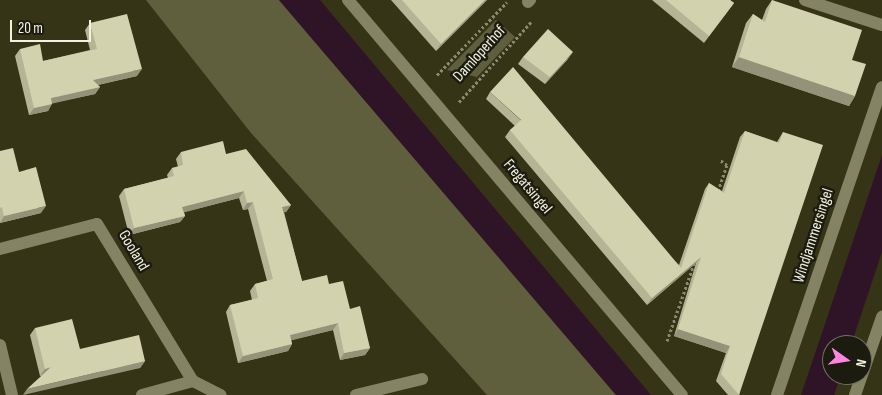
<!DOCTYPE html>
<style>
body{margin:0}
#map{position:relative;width:882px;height:395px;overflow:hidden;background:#363417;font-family:"Sofia Sans Condensed",sans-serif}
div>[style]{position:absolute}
.green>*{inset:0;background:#605f3d}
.water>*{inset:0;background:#2f1327}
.path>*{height:3px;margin-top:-1.5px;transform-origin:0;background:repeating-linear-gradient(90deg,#8a8971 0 2.5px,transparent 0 5px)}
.minor>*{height:12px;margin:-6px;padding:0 6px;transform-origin:6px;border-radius:6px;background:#848363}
.wall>*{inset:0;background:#b5b596}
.shaded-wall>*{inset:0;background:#94937a}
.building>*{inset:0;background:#d3d2af}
span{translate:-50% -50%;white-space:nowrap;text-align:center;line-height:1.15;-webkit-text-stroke:5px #1c1b0f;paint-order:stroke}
.street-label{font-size:16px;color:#f2f2e0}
.north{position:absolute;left:822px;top:335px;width:50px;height:50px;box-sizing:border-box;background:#1c1b0f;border:1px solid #727163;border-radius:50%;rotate:103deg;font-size:14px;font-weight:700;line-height:20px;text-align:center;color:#f2f2e0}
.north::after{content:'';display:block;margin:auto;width:18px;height:22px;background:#ff85df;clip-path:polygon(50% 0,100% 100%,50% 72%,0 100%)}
.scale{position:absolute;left:10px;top:20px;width:81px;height:22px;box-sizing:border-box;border:2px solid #f2f2e0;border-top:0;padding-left:6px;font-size:15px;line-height:18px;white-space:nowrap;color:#f2f2e0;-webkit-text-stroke:4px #1c1b0f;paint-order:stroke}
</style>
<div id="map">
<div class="green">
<i style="clip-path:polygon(146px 0,279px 0,616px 395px,487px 395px,251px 133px)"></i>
<i style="clip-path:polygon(496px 20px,515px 37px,477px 77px,447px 70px)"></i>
</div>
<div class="water">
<i style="clip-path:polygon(279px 0,320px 0,651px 395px,616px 395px)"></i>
<i style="clip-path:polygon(882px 155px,882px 252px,851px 345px,832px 345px,832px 375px,841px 375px,834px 395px,801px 395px)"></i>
</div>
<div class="path">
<i style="left:437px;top:75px;width:101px;rotate:-46.2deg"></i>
<i style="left:459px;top:102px;width:109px;rotate:-48deg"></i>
<i style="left:718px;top:191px;width:28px;rotate:-71deg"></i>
<i style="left:727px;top:165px;width:9px;rotate:-144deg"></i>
<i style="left:667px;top:341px;width:82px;rotate:-70.7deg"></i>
</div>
<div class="minor">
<i style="left:348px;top:0;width:517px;rotate:49.78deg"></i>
<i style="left:805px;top:0;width:81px;rotate:18deg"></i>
<i style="left:528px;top:2px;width:3px;rotate:-45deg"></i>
<i style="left:0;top:249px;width:100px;rotate:-14.5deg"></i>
<i style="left:97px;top:224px;width:184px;rotate:58.6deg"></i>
<i style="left:0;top:345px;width:51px;rotate:76.5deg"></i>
<i style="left:142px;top:395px;width:53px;rotate:-15.4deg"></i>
<i style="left:193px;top:381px;width:31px;rotate:27deg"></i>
<i style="left:356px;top:395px;width:68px;rotate:-13.6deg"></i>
<i style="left:777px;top:395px;width:325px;rotate:-71.2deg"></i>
<i style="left:855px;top:395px;width:83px;rotate:-70.9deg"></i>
</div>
<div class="wall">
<i style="clip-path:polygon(391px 0,487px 0,436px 51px)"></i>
<i style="clip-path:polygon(652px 0,730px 0,734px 3px,704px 43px)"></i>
<i style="clip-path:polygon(772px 0,852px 60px,855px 96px,849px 106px,732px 67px,746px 23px,753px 14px,762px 20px,766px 9px)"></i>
<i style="clip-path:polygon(90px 23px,137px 76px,98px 85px,100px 87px,95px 94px,52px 103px,48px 111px,29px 115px,15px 56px,20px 49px,43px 61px,90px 50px,85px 30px)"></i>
<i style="clip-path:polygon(523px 57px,568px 59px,545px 84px,518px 64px)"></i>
<i style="clip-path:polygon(490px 92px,679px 265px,705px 189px,709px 183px,722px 191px,740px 137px,745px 131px,777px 142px,783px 132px,739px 395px,728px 395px,716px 381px,726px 353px,674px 336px,696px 263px,647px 305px,505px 137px,510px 130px,515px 126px,486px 99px)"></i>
<i style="clip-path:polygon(0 151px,19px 172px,41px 213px,0 223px)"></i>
<i style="clip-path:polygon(181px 152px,226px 154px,291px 205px,286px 212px,284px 212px,302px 281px,329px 284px,350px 309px,370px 348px,365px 355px,340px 360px,333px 330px,291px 340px,292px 344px,288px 351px,238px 363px,226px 312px,230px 305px,252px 300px,250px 291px,255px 284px,267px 281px,248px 209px,243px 210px,239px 198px,184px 212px,185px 216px,180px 222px,129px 235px,119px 196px,124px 189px,168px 178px,167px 175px,172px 168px,178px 167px,176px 159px)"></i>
<i style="clip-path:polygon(35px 328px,80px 349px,145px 361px,140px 368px,40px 376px,30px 335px)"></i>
</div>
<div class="shaded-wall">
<i style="clip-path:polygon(485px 0,487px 0,436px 51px,441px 44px)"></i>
<i style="clip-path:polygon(573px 52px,568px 59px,545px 84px,550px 77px)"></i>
<i style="clip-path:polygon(739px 57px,855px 96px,849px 106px,732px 67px)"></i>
<i style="clip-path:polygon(142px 69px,137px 76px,88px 87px,93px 80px)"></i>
<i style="clip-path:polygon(100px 87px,95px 94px,46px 105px,51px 98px)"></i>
<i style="clip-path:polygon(52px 104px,48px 111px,29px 115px,34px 108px)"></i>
<i style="clip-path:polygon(244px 191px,239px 198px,178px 214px,182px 207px)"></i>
<i style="clip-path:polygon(253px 202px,248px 209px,243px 210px,247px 203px)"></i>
<i style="clip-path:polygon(291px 205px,286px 212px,278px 214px,282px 207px)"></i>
<i style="clip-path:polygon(46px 206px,41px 213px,0 223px,4px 216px)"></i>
<i style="clip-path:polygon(185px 216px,180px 222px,129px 235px,134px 228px)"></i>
<i style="clip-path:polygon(701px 257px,696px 263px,647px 305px,652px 298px)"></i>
<i style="clip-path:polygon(338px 323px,333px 330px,285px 342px,290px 335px)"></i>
<i style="clip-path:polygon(678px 329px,730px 346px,726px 353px,674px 336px)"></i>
<i style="clip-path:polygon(292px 344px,288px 351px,238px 363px,243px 356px)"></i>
<i style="clip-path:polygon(370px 348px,365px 355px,340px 360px,344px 353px)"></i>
<i style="clip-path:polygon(145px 361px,140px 368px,23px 395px,27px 389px)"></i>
<i style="clip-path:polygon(51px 367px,46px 374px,40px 376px,45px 369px)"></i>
</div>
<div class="building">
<i style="clip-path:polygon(402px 0,485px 0,441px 44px)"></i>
<i style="clip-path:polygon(666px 0,730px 0,734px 3px,709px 36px)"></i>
<i style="clip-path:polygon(772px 0,862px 30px,852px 60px,866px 64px,855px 96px,739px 57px,753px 14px,765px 22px)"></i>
<i style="clip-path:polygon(127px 14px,142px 69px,93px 80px,100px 87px,51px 98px,52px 104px,34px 108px,20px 49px,40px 44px,43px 61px,97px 49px,90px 23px)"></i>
<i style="clip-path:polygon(548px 29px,573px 52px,550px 77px,523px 57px)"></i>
<i style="clip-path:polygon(513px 67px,681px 268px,709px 183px,724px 193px,745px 131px,779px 143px,783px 132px,823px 145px,739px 395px,721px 374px,730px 346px,678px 329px,701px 257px,652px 298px,510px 130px,521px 120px,490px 92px)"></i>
<i style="clip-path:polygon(223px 141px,226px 154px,246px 149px,291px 205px,282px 207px,302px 281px,327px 275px,329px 284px,343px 281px,350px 309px,360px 306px,370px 348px,344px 353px,338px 323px,290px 335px,292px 344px,243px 356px,230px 305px,258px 298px,255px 284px,273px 279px,253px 202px,247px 203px,244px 191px,182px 207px,185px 216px,134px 228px,124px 189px,174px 176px,172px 168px,183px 165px,181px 152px)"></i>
<i style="clip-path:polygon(13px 148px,19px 172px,36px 167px,46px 206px,4px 216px,2px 207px,0 208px,0 151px)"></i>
<i style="clip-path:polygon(72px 319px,80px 349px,139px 335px,145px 361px,27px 389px,51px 367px,45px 369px,35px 328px)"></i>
</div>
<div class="street-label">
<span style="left:480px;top:54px;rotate:-48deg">Damloperhof</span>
<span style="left:527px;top:187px;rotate:50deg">Fregatsingel</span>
<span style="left:814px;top:236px;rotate:-72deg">Windjammersingel</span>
<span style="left:133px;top:251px;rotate:59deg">Gooland</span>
</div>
<div class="north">N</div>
<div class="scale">20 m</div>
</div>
